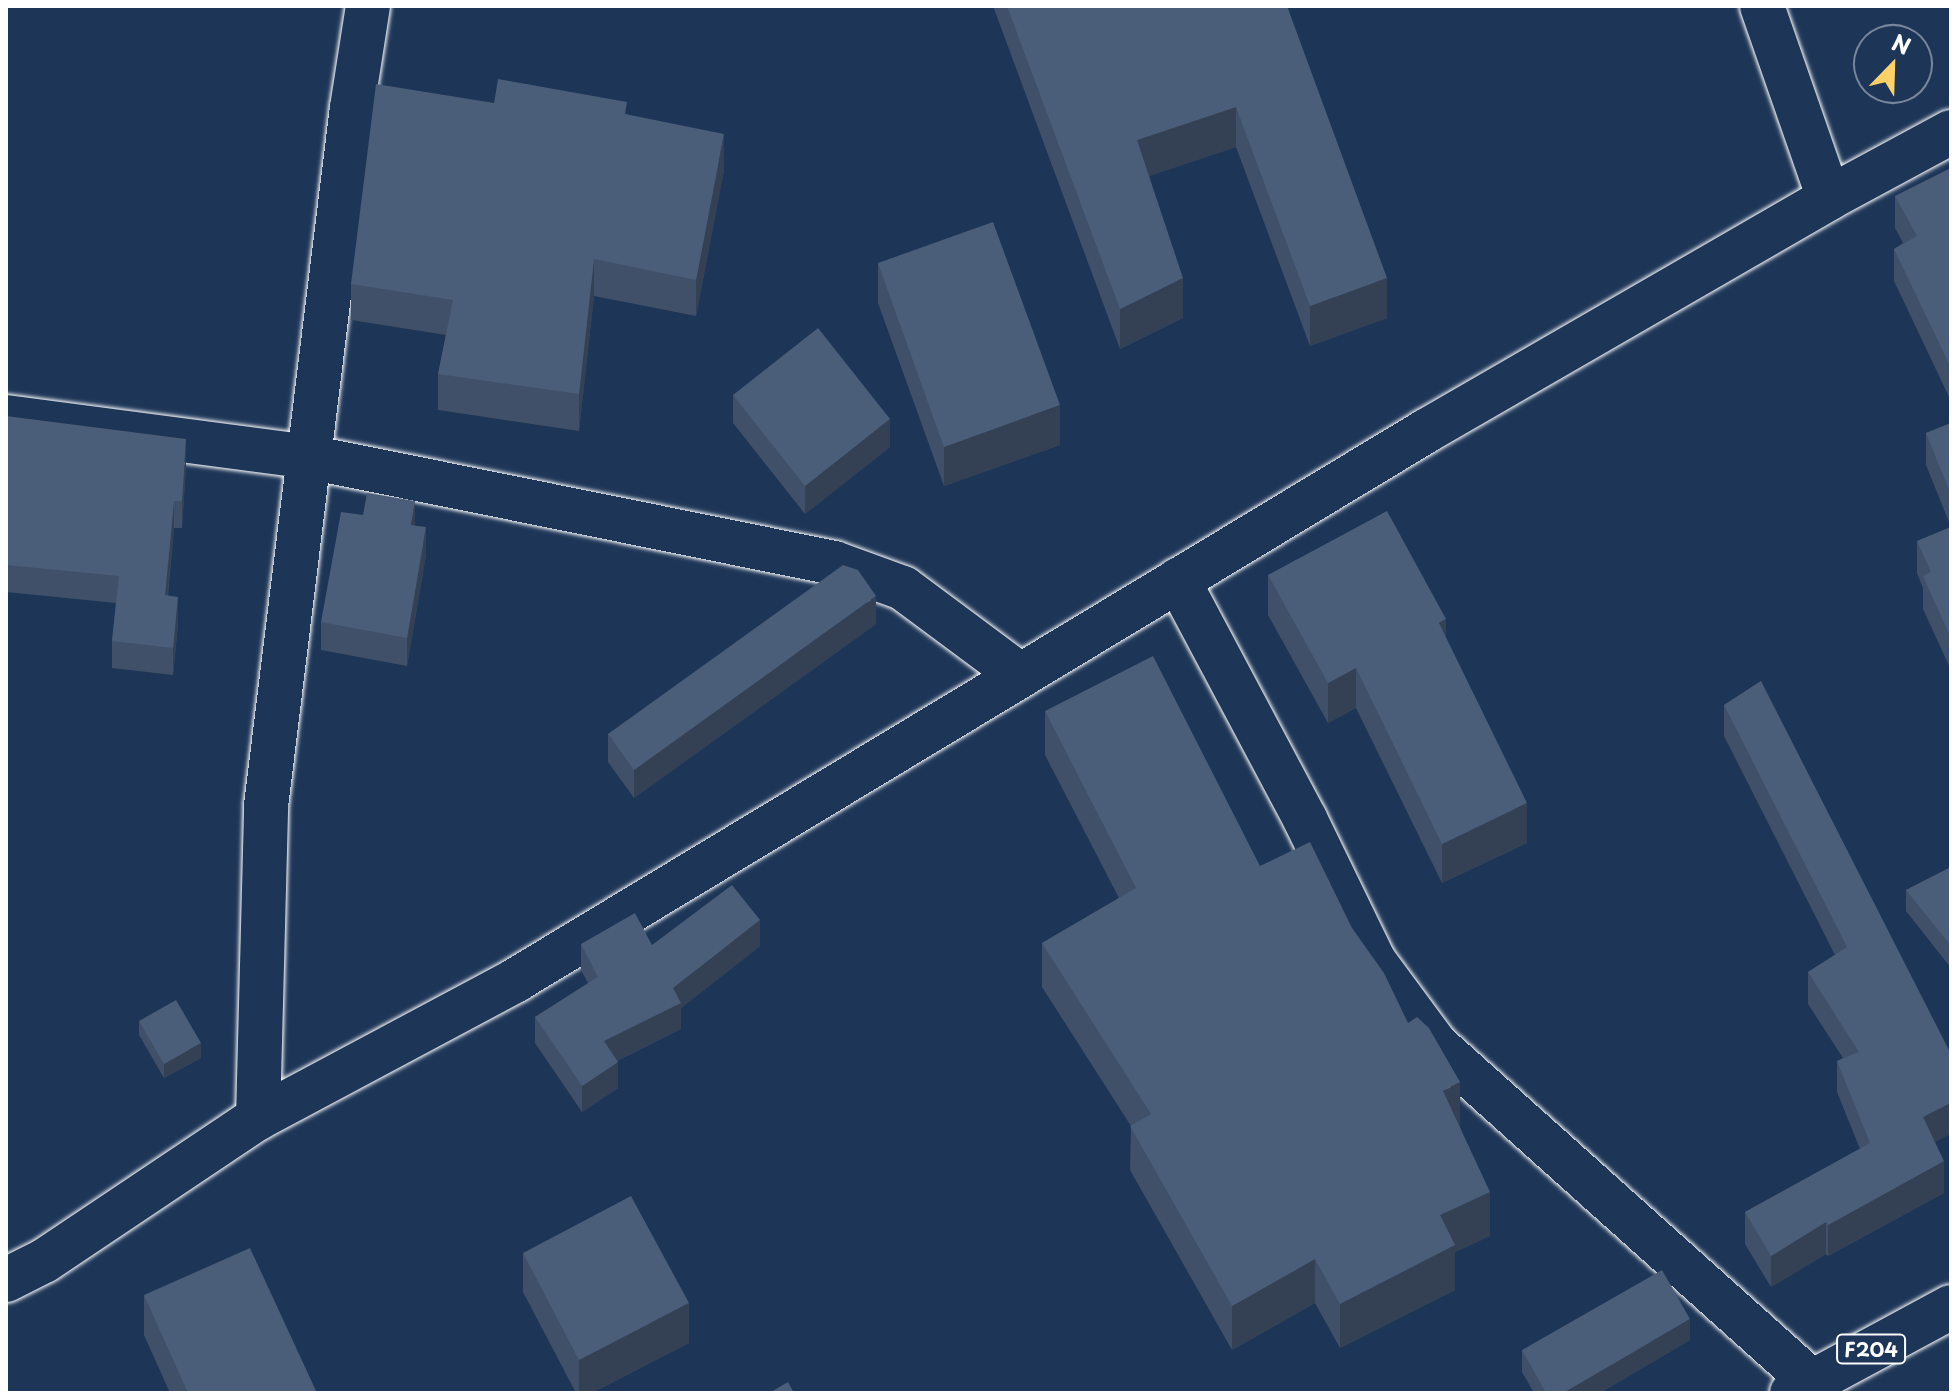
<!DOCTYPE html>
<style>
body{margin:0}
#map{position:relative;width:1957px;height:1399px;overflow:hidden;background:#1d3557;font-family:"Playpen Sans",sans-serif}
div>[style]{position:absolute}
.roads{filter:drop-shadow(0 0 2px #fff) drop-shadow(0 0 2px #fff)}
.minor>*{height:44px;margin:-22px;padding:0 22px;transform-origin:22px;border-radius:22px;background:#1d3557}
.major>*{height:44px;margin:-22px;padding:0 22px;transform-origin:22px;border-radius:22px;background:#1d3557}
.wall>*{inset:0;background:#405068}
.shaded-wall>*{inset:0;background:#344155}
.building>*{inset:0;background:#4a5d79}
span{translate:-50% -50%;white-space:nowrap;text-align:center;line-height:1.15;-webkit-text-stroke:6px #1d3557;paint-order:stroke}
.shield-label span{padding:2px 6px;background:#1d3557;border:2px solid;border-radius:6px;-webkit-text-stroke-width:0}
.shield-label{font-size:20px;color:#fff;font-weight:700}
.frame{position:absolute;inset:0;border:8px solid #fff;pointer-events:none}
.north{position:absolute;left:1853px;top:24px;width:80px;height:80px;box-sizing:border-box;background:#1d3557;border:2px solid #77869a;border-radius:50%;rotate:23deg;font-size:22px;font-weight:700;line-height:32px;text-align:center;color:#fff}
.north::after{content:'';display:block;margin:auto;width:28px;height:36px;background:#ffd166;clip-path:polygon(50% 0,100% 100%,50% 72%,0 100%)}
</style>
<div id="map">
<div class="roads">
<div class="minor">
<i style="left:1762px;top:6px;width:203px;rotate:70.8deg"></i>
<i style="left:6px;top:417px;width:306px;rotate:7.5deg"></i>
<i style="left:309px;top:457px;width:536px;rotate:11.41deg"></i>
<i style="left:834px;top:563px;width:73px;rotate:19.9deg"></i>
<i style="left:903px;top:588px;width:146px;rotate:36.6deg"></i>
<i style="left:1178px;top:580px;width:271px;rotate:62deg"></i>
<i style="left:1305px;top:819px;width:158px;rotate:64.1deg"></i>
<i style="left:1374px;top:961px;width:104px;rotate:53.6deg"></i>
<i style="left:1436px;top:1045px;width:504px;rotate:41.86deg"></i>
<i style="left:258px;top:1118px;width:312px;rotate:-88.5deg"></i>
<i style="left:266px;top:806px;width:703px;rotate:-82.98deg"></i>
<i style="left:352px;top:108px;width:103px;rotate:-81.1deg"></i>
<i style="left:6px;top:1280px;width:42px;rotate:-26.6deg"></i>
<i style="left:44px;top:1261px;width:257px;rotate:-33.8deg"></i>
<i style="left:258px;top:1118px;width:293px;rotate:-28.1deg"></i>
<i style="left:516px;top:980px;width:1063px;rotate:-31.1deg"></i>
<i style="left:1426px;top:431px;width:466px;rotate:-30deg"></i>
<i style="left:1829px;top:198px;width:139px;rotate:-28.4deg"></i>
</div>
<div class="major">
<i style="left:1792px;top:1393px;width:181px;rotate:-28.4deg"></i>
</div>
</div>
<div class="wall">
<i style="clip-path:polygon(993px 6px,1287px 6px,1387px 318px,1310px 346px,1236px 147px,1149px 176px,1183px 318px,1120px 349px)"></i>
<i style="clip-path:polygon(494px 103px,627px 114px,724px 170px,696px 316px,594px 296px,579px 431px,438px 410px,438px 374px,446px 335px,351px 320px,351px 284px)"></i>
<i style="clip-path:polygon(1951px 168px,1951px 401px,1894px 281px,1894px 249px,1903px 243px,1895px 228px,1895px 196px)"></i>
<i style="clip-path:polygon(878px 263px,1060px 445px,944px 486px,878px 303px)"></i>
<i style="clip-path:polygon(733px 395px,890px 447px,805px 514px,733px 423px)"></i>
<i style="clip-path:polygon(6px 416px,186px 466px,182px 528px,174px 528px,168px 596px,178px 624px,173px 675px,112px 668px,112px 641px,116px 603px,6px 592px)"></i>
<i style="clip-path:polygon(1951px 423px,1951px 670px,1923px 609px,1923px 588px,1917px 573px,1917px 541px,1951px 527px,1926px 465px,1926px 433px)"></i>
<i style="clip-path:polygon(415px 525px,426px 555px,407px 666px,321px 650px,321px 622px)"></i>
<i style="clip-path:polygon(1268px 575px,1446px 639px,1527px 843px,1442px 883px,1356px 708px,1328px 723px,1268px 615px)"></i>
<i style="clip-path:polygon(876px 624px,634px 798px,608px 762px,608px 734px)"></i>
<i style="clip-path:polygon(1761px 681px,1935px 1142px,1944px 1193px,1828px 1256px,1826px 1254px,1771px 1287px,1745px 1244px,1745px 1212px,1860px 1149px,1837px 1092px,1837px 1061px,1843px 1058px,1808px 1004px,1808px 972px,1835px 955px,1724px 736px,1724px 705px)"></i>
<i style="clip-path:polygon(1045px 711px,1260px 866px,1352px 928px,1408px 1023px,1460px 1126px,1490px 1236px,1455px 1252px,1455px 1290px,1340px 1348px,1315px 1303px,1232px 1350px,1130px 1170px,1131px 1126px,1042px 987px,1042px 943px,1119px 898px,1045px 755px)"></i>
<i style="clip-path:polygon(1951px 867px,1951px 968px,1906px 911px,1906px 890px)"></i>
<i style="clip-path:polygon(581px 944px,652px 945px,760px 946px,681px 1008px,681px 1029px,617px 1061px,618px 1088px,582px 1112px,535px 1043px,535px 1017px,588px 983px,581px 970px)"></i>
<i style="clip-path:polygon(139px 1021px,201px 1058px,164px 1078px,139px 1035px)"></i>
<i style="clip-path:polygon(523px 1253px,689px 1343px,592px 1393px,576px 1393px,523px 1292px)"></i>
<i style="clip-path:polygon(144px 1295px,317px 1393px,170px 1393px,144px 1335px)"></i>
<i style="clip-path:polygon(1690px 1340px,1600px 1393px,1534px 1393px,1522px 1372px,1522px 1350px)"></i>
</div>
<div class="shaded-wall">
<i style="clip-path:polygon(1236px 107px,1236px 147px,1137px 180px,1137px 140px)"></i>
<i style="clip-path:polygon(724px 134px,724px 170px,696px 316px,696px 280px)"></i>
<i style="clip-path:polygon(594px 259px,594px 296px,579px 431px,579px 394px)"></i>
<i style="clip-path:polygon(1183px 278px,1183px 318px,1120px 349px,1120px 309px)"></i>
<i style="clip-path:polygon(1387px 278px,1387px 318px,1310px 346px,1310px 306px)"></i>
<i style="clip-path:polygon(1060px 405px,1060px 445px,944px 486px,944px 447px)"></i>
<i style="clip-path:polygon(890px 419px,890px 447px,805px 514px,805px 486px)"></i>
<i style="clip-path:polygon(186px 439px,186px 466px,182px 528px,182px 501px)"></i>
<i style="clip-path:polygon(174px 501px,174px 528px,165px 622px,165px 595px)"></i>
<i style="clip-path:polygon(415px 501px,415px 529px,411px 525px)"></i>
<i style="clip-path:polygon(426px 527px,426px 555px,407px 666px,407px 638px)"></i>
<i style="clip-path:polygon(876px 596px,876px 624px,634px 798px,634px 770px)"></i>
<i style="clip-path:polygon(178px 597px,178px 624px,173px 675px,173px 648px)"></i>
<i style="clip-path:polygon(1446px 619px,1446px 658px,1439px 623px)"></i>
<i style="clip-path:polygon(1356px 668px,1356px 708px,1328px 723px,1328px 683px)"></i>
<i style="clip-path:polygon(1527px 803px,1527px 843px,1442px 883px,1442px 844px)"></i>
<i style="clip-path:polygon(760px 920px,760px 946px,681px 1008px,681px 1029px,604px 1067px,604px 1041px)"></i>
<i style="clip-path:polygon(201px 1043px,201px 1058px,164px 1078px,164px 1064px)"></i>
<i style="clip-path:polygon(618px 1062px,618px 1088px,582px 1112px,582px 1086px)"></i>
<i style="clip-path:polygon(1460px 1082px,1460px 1126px,1443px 1135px,1443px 1091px)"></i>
<i style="clip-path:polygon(1951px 1103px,1951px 1134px,1923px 1148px,1923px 1117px)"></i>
<i style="clip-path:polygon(1944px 1161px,1944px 1193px,1828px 1256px,1828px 1225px)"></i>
<i style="clip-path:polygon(1490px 1192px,1490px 1236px,1455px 1252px,1455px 1290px,1340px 1348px,1340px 1304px,1440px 1215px)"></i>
<i style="clip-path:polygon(1826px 1222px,1826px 1254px,1771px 1287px,1771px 1256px)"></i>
<i style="clip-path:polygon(1315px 1259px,1315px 1303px,1232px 1350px,1232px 1306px)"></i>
<i style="clip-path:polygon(689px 1303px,689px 1343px,592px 1393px,579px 1393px,579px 1360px)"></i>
<i style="clip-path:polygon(1690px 1319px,1690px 1340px,1600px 1393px,1563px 1393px)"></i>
</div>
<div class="building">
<i style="clip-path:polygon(1007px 6px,1287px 6px,1387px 278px,1310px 306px,1236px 107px,1137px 140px,1183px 278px,1120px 309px)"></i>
<i style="clip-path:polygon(498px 79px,627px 102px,625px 114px,724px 134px,696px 280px,594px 259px,579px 394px,438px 374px,453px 300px,351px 284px,376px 84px,494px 103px)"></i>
<i style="clip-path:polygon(1951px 168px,1951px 368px,1894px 249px,1917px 236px,1895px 196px)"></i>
<i style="clip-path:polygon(993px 222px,1060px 405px,944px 447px,878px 263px)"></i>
<i style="clip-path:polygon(818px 328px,890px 419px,805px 486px,733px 395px)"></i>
<i style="clip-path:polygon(6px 416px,186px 439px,182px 501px,174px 501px,165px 595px,178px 597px,173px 648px,112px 641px,119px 576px,6px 565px)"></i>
<i style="clip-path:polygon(1951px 423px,1951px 495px,1926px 433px)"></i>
<i style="clip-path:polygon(367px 493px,415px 501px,411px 525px,426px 527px,407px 638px,321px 622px,341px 512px,363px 515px)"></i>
<i style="clip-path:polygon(1387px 511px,1446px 619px,1439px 623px,1527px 803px,1442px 844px,1356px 668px,1328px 683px,1268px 575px)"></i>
<i style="clip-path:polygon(1951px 527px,1951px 638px,1923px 576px,1931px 572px,1917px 541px)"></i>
<i style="clip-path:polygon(843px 565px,858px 570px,876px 596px,634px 770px,608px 734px)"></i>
<i style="clip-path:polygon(1153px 656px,1260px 866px,1310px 842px,1352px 928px,1384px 973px,1408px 1023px,1417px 1017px,1429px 1028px,1460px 1082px,1443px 1091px,1490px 1192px,1440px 1215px,1455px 1245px,1340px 1304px,1315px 1259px,1232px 1306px,1130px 1126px,1151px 1114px,1042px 943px,1136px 888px,1045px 711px)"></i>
<i style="clip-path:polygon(1761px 681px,1951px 1054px,1951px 1103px,1923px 1117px,1944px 1161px,1828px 1225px,1826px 1222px,1771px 1256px,1745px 1212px,1870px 1143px,1837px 1061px,1859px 1052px,1808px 972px,1847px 947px,1724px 705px)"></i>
<i style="clip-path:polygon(1951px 867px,1951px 946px,1906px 890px)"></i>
<i style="clip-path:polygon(732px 885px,760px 920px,673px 988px,681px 1003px,604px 1041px,618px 1062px,582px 1086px,535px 1017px,598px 977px,581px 944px,635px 913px,652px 945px)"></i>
<i style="clip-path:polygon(176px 1000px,201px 1043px,164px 1064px,139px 1021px)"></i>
<i style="clip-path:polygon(631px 1196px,689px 1303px,579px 1360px,523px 1253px)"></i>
<i style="clip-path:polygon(250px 1248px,317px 1393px,188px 1393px,144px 1295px)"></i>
<i style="clip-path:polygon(1662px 1270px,1690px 1319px,1563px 1393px,1546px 1393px,1522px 1350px)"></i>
<i style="clip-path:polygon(788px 1382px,794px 1393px,769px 1393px)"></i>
</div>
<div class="shield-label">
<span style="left:1871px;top:1349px">F204</span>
</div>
<div class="frame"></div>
<div class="north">N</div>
</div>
